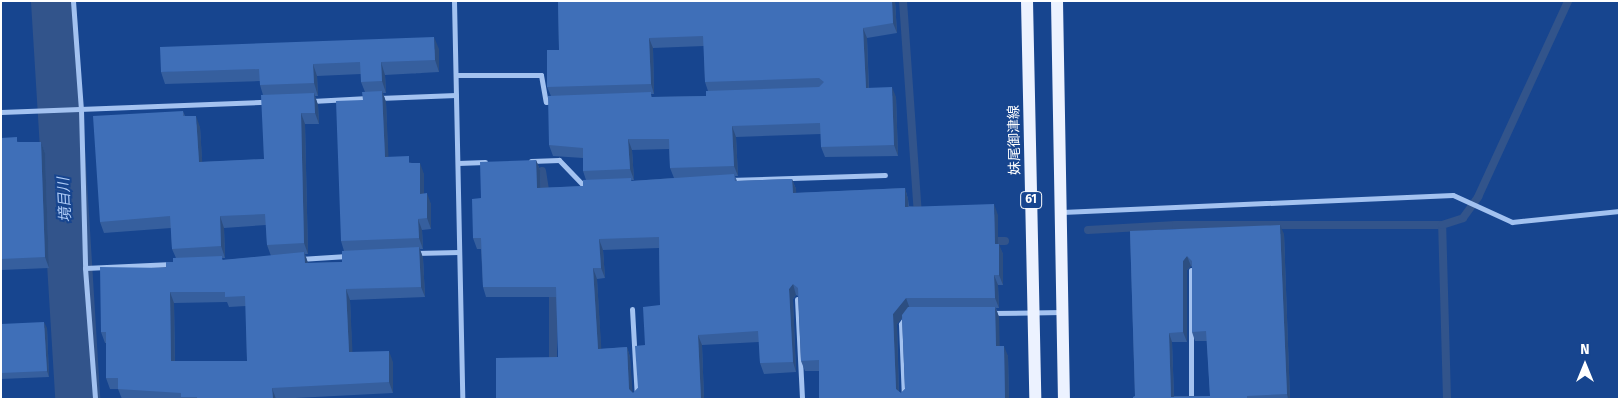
<!DOCTYPE html>
<meta charset="utf-8">
<style>
body{margin:0}
#map{position:relative;width:1620px;height:400px;overflow:hidden;background:#17458f;font-family:"Fira Sans","Noto Sans JP",sans-serif}
div>[style]{position:absolute}
.stream>*{height:8px;margin:-4px;padding:0 4px;transform-origin:4px;border-radius:4px;background:#32548b}
.river>*{height:45px;margin:-22.5px;padding:0 22.5px;transform-origin:22.5px;border-radius:22.5px;background:#32548b}
.minor>*{height:5px;margin:-2.5px;padding:0 2.5px;transform-origin:2.5px;border-radius:2.5px;background:#a3c2f0}
.primary>*{height:12px;margin:-6px;padding:0 6px;transform-origin:6px;border-radius:6px;background:#ecf2ff}
.wall>*{inset:0;background:#365f9e}
.shaded-wall>*{inset:0;background:#2c4e81}
.building>*{inset:0;background:#3f6fb8}
span{translate:-50% -50%;white-space:nowrap;text-align:center;line-height:1.15;-webkit-text-stroke:4px #17458f;paint-order:stroke}
.shield-label span{padding:1px 4px;background:#17458f;border:1px solid;border-radius:4px;-webkit-text-stroke-width:0}
.shield-label{font-size:12px;color:#fff;font-weight:700}
.street-label{font-size:14px;color:#fff}
.water-label{font-size:15px;color:#afccf7;font-style:italic}
.frame{position:absolute;inset:0;border:2px solid #fff;pointer-events:none}
.north{position:absolute;left:1560px;top:340px;width:50px;height:50px;-webkit-text-stroke:4px #17458f;paint-order:stroke;rotate:0deg;font-size:14px;font-weight:700;line-height:20px;text-align:center;color:#fff}
.north::after{content:'';display:block;margin:auto;width:18px;height:22px;background:#fff;clip-path:polygon(50% 0,100% 100%,50% 72%,0 100%)}
</style>
<div id="map">
<div class="stream">
<i style="left:903px;top:1px;width:216px;rotate:86deg"></i>
<i style="left:542px;top:171px;width:25px;rotate:81deg"></i>
<i style="left:1088px;top:230px;width:88px;rotate:-3.3deg"></i>
<i style="left:1176px;top:225px;width:266px"></i>
<i style="left:989px;top:241px;width:16px"></i>
<i style="left:553px;top:366px;width:79px;rotate:-90deg"></i>
<i style="left:1447px;top:399px;width:174px;rotate:-91.6deg"></i>
<i style="left:1442px;top:225px;width:22px;rotate:-18deg"></i>
<i style="left:1463px;top:218px;width:26px;rotate:-54deg"></i>
<i style="left:1478px;top:197px;width:216px;rotate:-65.3deg"></i>
</div>
<div class="river">
<i style="left:53px;top:1px;width:399px;rotate:86.5deg"></i>
</div>
<div class="minor">
<i style="left:73px;top:1px;width:109px;rotate:85.8deg"></i>
<i style="left:81px;top:110px;width:158px;rotate:88.5deg"></i>
<i style="left:85px;top:268px;width:131px;rotate:85.6deg"></i>
<i style="left:454px;top:1px;width:398px;rotate:88.8deg"></i>
<i style="left:456px;top:75px;width:85px"></i>
<i style="left:541px;top:75px;width:27px;rotate:80deg"></i>
<i style="left:546px;top:102px;width:7px;rotate:-8deg"></i>
<i style="left:379px;top:98px;width:77px;rotate:-2.2deg"></i>
<i style="left:312px;top:101px;width:56px;rotate:-3.1deg"></i>
<i style="left:1px;top:112px;width:265px;rotate:-2.2deg"></i>
<i style="left:531px;top:161px;width:28px;rotate:-2deg"></i>
<i style="left:559px;top:160px;width:36px;rotate:46deg"></i>
<i style="left:584px;top:186px;width:4px"></i>
<i style="left:458px;top:163px;width:27px;rotate:-2deg"></i>
<i style="left:729px;top:180px;width:156px;rotate:-1.8deg"></i>
<i style="left:1062px;top:212px;width:391px;rotate:-2.5deg"></i>
<i style="left:1453px;top:195px;width:65px;rotate:24.6deg"></i>
<i style="left:1512px;top:222px;width:108px;rotate:-5.9deg"></i>
<i style="left:415px;top:253px;width:44px;rotate:-1.3deg"></i>
<i style="left:300px;top:259px;width:47px;rotate:-3.7deg"></i>
<i style="left:85px;top:268px;width:87px;rotate:-2.6deg"></i>
<i style="left:1191px;top:270px;width:129px;rotate:90deg"></i>
<i style="left:797px;top:299px;width:100px;rotate:87.1deg"></i>
<i style="left:632px;top:309px;width:90px;rotate:86.8deg"></i>
<i style="left:991px;top:313px;width:72px;rotate:-0.8deg"></i>
<i style="left:904px;top:399px;width:75px;rotate:-92.3deg"></i>
<i style="left:901px;top:324px;width:7px;rotate:-56deg"></i>
</div>
<div class="primary">
<i style="left:1027px;top:1px;width:398px;rotate:88.8deg"></i>
<i style="left:1057px;top:1px;width:398px;rotate:89deg"></i>
</div>
<div class="wall">
<i style="clip-path:polygon(evenodd,558px 1px,895px 1px,897px 33px,867px 38px,869px 88px,896px 97px,898px 156px,825px 157px,821px 147px,821px 134px,736px 137px,738px 176px,735px 176px,737px 181px,792px 179px,796px 189px,796px 193px,905px 188px,908px 199px,909px 206px,998px 215px,998px 244px,1003px 254px,1003px 285px,998px 285px,999px 308px,996px 308px,999px 317px,999px 346px,1008px 356px,1009px 399px,819px 399px,819px 371px,805px 371px,801px 361px,798px 296px,796px 295px,793px 299px,796px 372px,764px 374px,760px 363px,759px 342px,702px 345px,704px 399px,496px 399px,558px 357px,558px 352px,556px 297px,486px 297px,483px 287px,481px 249px,477px 249px,473px 238px,481px 198px,536px 160px,540px 170px,541px 188px,583px 186px,586px 180px,583px 171px,583px 158px,553px 156px,549px 145px,551px 96px,547px 87px,559px 50px,558px 1px,704px 46px,705px 82px,708px 91px,706px 96px,652px 97px,651px 94px,654px 94px,653px 48px,704px 46px,558px 1px,669px 149px,670px 168px,674px 178px,632px 181px,631px 180px,634px 180px,632px 150px,669px 149px,558px 1px,659px 248px,660px 305px,645px 345px,638px 388px,633px 393px,632px 392px,630px 357px,627px 347px,601px 349px,597px 279px,605px 278px,603px 250px,659px 248px,558px 1px,902px 318px,905px 389px,901px 393px,899px 392px,897px 324px,902px 318px)"></i>
<i style="clip-path:polygon(evenodd,439px 49px,439px 72px,385px 75px,386px 93px,383px 93px,386px 102px,388px 157px,412px 163px,424px 174px,424px 194px,431px 204px,431px 229px,422px 230px,423px 249px,420px 249px,423px 258px,425px 297px,350px 300px,352px 352px,393px 362px,393px 393px,276px 399px,122px 399px,118px 389px,110px 389px,106px 378px,106px 343px,105px 343px,101px 332px,173px 262px,176px 258px,172px 249px,171px 228px,104px 233px,100px 222px,183px 111px,185px 116px,200px 127px,202px 162px,264px 159px,263px 95px,260px 85px,260px 81px,165px 84px,161px 72px,439px 49px,361px 74px,361px 82px,365px 92px,363px 100px,341px 241px,344px 251px,342px 262px,308px 263px,305px 254px,308px 254px,305px 124px,319px 124px,318px 105px,315px 96px,318px 96px,317px 76px,361px 74px,439px 49px,266px 225px,267px 245px,271px 256px,223px 260px,222px 258px,225px 258px,224px 228px,266px 225px,439px 49px,227px 302px,229px 307px,246px 306px,247px 361px,175px 361px,174px 303px,227px 302px)"></i>
<i style="clip-path:polygon(1px 138px,19px 142px,41px 142px,45px 153px,49px 268px,1px 270px)"></i>
<i style="clip-path:polygon(evenodd,1130px 231px,1284px 234px,1290px 399px,1133px 399px,1135px 396px,1130px 231px,1191px 266px,1192px 267px,1192px 332px,1195px 341px,1207px 341px,1210px 396px,1174px 396px,1172px 342px,1187px 342px,1187px 270px,1191px 266px)"></i>
<i style="clip-path:polygon(1px 324px,47px 328px,49px 377px,1px 379px)"></i>
</div>
<div class="shaded-wall">
<i style="clip-path:polygon(892px 1px,895px 1px,897px 33px,893px 23px)"></i>
<i style="clip-path:polygon(863px 28px,867px 38px,869px 98px,866px 88px)"></i>
<i style="clip-path:polygon(434px 37px,439px 49px,439px 72px,435px 60px)"></i>
<i style="clip-path:polygon(649px 38px,653px 48px,654px 94px,651px 84px)"></i>
<i style="clip-path:polygon(381px 62px,385px 75px,386px 93px,382px 81px)"></i>
<i style="clip-path:polygon(313px 64px,317px 76px,318px 96px,314px 83px)"></i>
<i style="clip-path:polygon(892px 87px,896px 97px,898px 156px,894px 145px)"></i>
<i style="clip-path:polygon(382px 91px,386px 102px,389px 168px,385px 157px)"></i>
<i style="clip-path:polygon(314px 93px,318px 105px,319px 124px,315px 113px)"></i>
<i style="clip-path:polygon(301px 113px,305px 124px,308px 254px,304px 243px)"></i>
<i style="clip-path:polygon(196px 116px,200px 127px,203px 173px,199px 162px)"></i>
<i style="clip-path:polygon(732px 126px,736px 137px,738px 176px,734px 166px)"></i>
<i style="clip-path:polygon(628px 139px,632px 150px,634px 180px,630px 169px)"></i>
<i style="clip-path:polygon(41px 142px,45px 153px,49px 268px,45px 257px)"></i>
<i style="clip-path:polygon(536px 160px,540px 170px,541px 198px,537px 188px)"></i>
<i style="clip-path:polygon(420px 163px,424px 174px,424px 205px,420px 194px)"></i>
<i style="clip-path:polygon(792px 179px,796px 189px,797px 203px,793px 193px)"></i>
<i style="clip-path:polygon(905px 188px,908px 199px,909px 217px,905px 207px)"></i>
<i style="clip-path:polygon(427px 193px,431px 204px,431px 229px,427px 218px)"></i>
<i style="clip-path:polygon(994px 204px,998px 215px,998px 254px,995px 244px)"></i>
<i style="clip-path:polygon(220px 216px,224px 228px,225px 258px,221px 246px)"></i>
<i style="clip-path:polygon(418px 219px,422px 230px,423px 249px,419px 238px)"></i>
<i style="clip-path:polygon(1280px 225px,1284px 234px,1290px 399px,1288px 399px,1287px 394px)"></i>
<i style="clip-path:polygon(599px 239px,603px 250px,605px 278px,601px 268px)"></i>
<i style="clip-path:polygon(999px 244px,1003px 254px,1003px 285px,999px 275px)"></i>
<i style="clip-path:polygon(419px 247px,423px 258px,425px 297px,421px 287px)"></i>
<i style="clip-path:polygon(304px 252px,308px 263px,305px 263px)"></i>
<i style="clip-path:polygon(1187px 256px,1191px 266px,1187px 270px,1187px 342px,1183px 332px,1183px 261px)"></i>
<i style="clip-path:polygon(593px 268px,597px 279px,602px 359px,598px 349px)"></i>
<i style="clip-path:polygon(994px 275px,998px 285px,999px 308px,995px 298px)"></i>
<i style="clip-path:polygon(793px 284px,796px 295px,793px 299px,796px 372px,793px 362px,789px 289px)"></i>
<i style="clip-path:polygon(346px 289px,350px 300px,353px 362px,349px 352px)"></i>
<i style="clip-path:polygon(170px 292px,174px 303px,175px 371px,171px 361px)"></i>
<i style="clip-path:polygon(906px 298px,910px 309px,897px 324px,899px 399px,896px 389px,893px 314px)"></i>
<i style="clip-path:polygon(995px 307px,999px 317px,1000px 356px,996px 346px)"></i>
<i style="clip-path:polygon(44px 322px,47px 328px,49px 377px,47px 371px)"></i>
<i style="clip-path:polygon(1169px 333px,1172px 342px,1174px 399px,1171px 397px)"></i>
<i style="clip-path:polygon(698px 335px,702px 345px,704px 399px,701px 399px)"></i>
<i style="clip-path:polygon(1004px 346px,1008px 356px,1009px 399px,1005px 399px)"></i>
<i style="clip-path:polygon(627px 347px,630px 357px,633px 399px,629px 389px)"></i>
<i style="clip-path:polygon(389px 351px,393px 362px,393px 393px,389px 382px)"></i>
<i style="clip-path:polygon(272px 388px,276px 399px,273px 399px)"></i>
</div>
<div class="building">
<i style="clip-path:polygon(558px 1px,892px 1px,893px 23px,863px 28px,866px 88px,892px 87px,894px 145px,821px 147px,820px 123px,732px 126px,734px 166px,670px 168px,669px 139px,628px 139px,630px 169px,583px 171px,583px 148px,549px 145px,548px 96px,651px 92px,651px 97px,706px 96px,706px 91px,819px 87px,824px 82px,819px 78px,705px 82px,703px 36px,649px 38px,651px 84px,547px 87px,547px 50px,559px 50px)"></i>
<i style="clip-path:polygon(434px 37px,435px 60px,381px 62px,382px 81px,361px 82px,360px 62px,313px 64px,314px 83px,260px 85px,259px 69px,161px 72px,160px 47px)"></i>
<i style="clip-path:polygon(382px 91px,385px 157px,409px 156px,409px 163px,420px 163px,420px 194px,427px 193px,427px 218px,418px 219px,419px 238px,341px 241px,336px 101px,363px 100px,362px 92px)"></i>
<i style="clip-path:polygon(314px 93px,315px 113px,301px 113px,304px 243px,267px 245px,265px 214px,220px 216px,221px 246px,172px 249px,170px 216px,100px 222px,93px 116px,183px 111px,183px 116px,196px 116px,199px 162px,264px 159px,261px 95px)"></i>
<i style="clip-path:polygon(17px 137px,17px 142px,41px 142px,45px 257px,1px 259px,1px 138px)"></i>
<i style="clip-path:polygon(evenodd,536px 160px,537px 188px,583px 186px,583px 180px,631px 178px,631px 181px,734px 174px,735px 181px,792px 179px,793px 193px,905px 188px,905px 207px,994px 204px,995px 244px,999px 244px,999px 275px,994px 275px,995px 298px,906px 298px,893px 314px,896px 389px,901px 393px,905px 389px,902px 315px,908px 307px,995px 307px,996px 346px,1004px 346px,1005px 399px,819px 399px,819px 360px,801px 361px,798px 288px,793px 284px,789px 289px,793px 362px,760px 363px,758px 331px,698px 335px,701px 399px,496px 399px,496px 358px,558px 357px,558px 352px,556px 287px,483px 287px,481px 238px,473px 238px,472px 199px,481px 198px,480px 162px,536px 160px,659px 237px,660px 305px,643px 307px,645px 345px,635px 346px,638px 388px,633px 393px,629px 389px,627px 347px,598px 349px,593px 268px,601px 268px,599px 239px,659px 237px)"></i>
<i style="clip-path:polygon(evenodd,1280px 225px,1287px 394px,1247px 396px,1247px 399px,1133px 399px,1133px 397px,1135px 396px,1130px 231px,1280px 225px,1187px 256px,1192px 261px,1192px 332px,1206px 331px,1210px 396px,1171px 397px,1169px 333px,1183px 332px,1183px 261px,1187px 256px)"></i>
<i style="clip-path:polygon(evenodd,419px 247px,421px 287px,346px 289px,349px 352px,389px 351px,389px 382px,272px 388px,273px 399px,197px 399px,197px 397px,181px 397px,181px 393px,118px 389px,118px 378px,106px 378px,106px 332px,101px 332px,100px 267px,166px 268px,166px 262px,173px 262px,173px 258px,222px 256px,222px 260px,304px 252px,305px 263px,342px 262px,342px 251px,419px 247px,170px 292px,225px 292px,225px 297px,245px 296px,247px 361px,171px 361px,170px 292px)"></i>
<i style="clip-path:polygon(44px 322px,47px 371px,1px 373px,1px 324px)"></i>
</div>
<div class="shield-label">
<span style="left:1031px;top:200px">61</span>
</div>
<div class="street-label">
<span style="left:1015px;top:140px;rotate:-91deg">妹尾御津線</span>
</div>
<div class="water-label">
<span style="left:65px;top:200px;rotate:-93deg">境目川</span>
</div>
<div class="frame"></div>
<div class="north">N</div>
</div>
